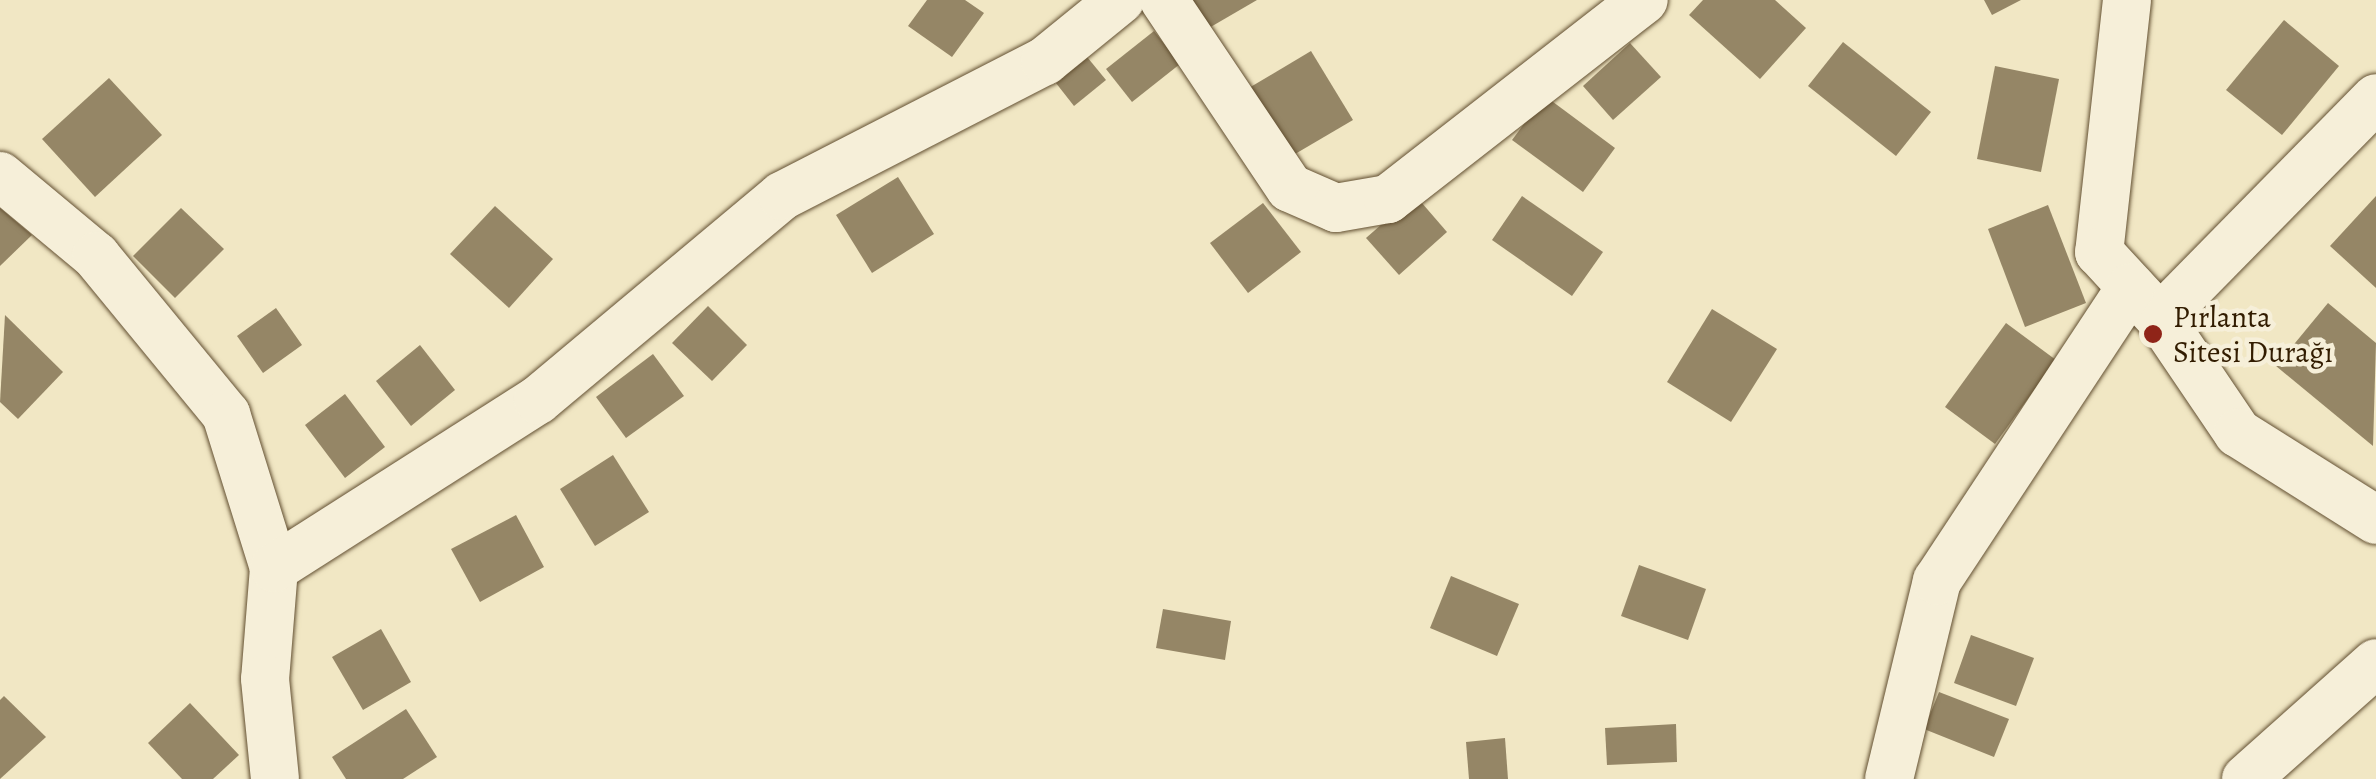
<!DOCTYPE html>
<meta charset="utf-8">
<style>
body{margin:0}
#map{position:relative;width:2376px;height:779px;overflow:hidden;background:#f1e7c4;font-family:Alegreya,serif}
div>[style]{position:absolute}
.building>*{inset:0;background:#958666}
.roads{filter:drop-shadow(0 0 2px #624f31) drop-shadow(0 0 2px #624f31)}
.minor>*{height:48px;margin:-24px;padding:0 24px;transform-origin:24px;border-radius:24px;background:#f6efd9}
.dots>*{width:28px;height:28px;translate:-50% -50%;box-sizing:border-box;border:5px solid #f6efd9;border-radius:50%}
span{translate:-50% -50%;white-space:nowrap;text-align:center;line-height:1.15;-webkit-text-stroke:9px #f6efd9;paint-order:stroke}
.poi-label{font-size:30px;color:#321c00}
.left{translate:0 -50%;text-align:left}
</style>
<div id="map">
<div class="building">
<i style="clip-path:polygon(927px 0,965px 0,984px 13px,952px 57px,908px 26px)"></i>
<i style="clip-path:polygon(1183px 0,1257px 0,1202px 32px)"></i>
<i style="clip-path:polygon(1703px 0,1775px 0,1806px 28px,1760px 79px,1689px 15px)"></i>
<i style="clip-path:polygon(1984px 0,2021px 0,1992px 15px)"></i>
<i style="clip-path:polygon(2284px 20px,2339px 66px,2282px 135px,2226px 90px)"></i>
<i style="clip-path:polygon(1154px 31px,1180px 64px,1132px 102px,1106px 69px)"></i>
<i style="clip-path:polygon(1843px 42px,1931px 112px,1896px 156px,1808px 86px)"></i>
<i style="clip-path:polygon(1630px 43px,1661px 77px,1613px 120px,1583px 86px)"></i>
<i style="clip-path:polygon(1311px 51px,1353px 120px,1278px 164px,1237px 95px)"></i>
<i style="clip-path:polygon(1083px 52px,1106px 80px,1074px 106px,1052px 78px)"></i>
<i style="clip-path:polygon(1995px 66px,2059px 79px,2041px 172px,1977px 159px)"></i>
<i style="clip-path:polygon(109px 78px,162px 135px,95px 197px,42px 139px)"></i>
<i style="clip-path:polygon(1545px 96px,1615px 148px,1583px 192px,1512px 140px)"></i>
<i style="clip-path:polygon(898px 177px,934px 234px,872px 273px,836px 215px)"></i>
<i style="clip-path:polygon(1415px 195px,1447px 232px,1399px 275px,1366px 238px)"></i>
<i style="clip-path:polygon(1522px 196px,1603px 252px,1572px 296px,1492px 240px)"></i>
<i style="clip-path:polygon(2376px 196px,2376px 288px,2330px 246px)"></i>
<i style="clip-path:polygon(1263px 203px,1301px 252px,1248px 293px,1210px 243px)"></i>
<i style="clip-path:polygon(2048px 205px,2086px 303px,2025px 327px,1988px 229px)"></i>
<i style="clip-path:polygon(495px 206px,553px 259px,509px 308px,450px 254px)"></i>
<i style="clip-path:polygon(0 208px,32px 235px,0 266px)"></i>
<i style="clip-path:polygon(181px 208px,224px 249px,175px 298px,133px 256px)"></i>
<i style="clip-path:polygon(2328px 303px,2376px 343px,2373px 446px,2276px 366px)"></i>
<i style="clip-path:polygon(708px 306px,747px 345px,712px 381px,672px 343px)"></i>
<i style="clip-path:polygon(276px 308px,302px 345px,263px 373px,237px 336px)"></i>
<i style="clip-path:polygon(1712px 309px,1777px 349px,1731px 422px,1667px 382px)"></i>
<i style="clip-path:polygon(5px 315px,63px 372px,18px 419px,0 402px)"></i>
<i style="clip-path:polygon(2006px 323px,2056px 360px,1995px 444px,1945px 407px)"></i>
<i style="clip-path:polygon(420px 345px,455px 390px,411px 426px,376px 381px)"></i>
<i style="clip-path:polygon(653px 354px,684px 396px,626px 438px,596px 397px)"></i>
<i style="clip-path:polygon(345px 394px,385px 447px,345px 478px,305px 425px)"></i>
<i style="clip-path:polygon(613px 455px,649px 512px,595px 546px,560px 489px)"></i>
<i style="clip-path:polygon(516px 515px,544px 567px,480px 602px,451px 549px)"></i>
<i style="clip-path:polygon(1639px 565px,1706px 589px,1688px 640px,1621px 616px)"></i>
<i style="clip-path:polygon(1451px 576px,1519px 604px,1497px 656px,1430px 628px)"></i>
<i style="clip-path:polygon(1163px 609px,1231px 621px,1225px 660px,1156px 648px)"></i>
<i style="clip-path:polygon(381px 629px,411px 682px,363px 710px,332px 657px)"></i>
<i style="clip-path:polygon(1971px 635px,2034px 658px,2016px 706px,1954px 683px)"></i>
<i style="clip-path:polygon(1939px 692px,2009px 719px,1994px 757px,1924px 729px)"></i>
<i style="clip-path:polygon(4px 696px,46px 737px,0 779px,0 700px)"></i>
<i style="clip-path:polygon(190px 703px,239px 755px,213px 779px,182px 779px,148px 743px)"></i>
<i style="clip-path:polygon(406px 709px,437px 757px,403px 779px,346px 779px,332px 757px)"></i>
<i style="clip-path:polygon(1676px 724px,1677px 762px,1607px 765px,1605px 728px)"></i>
<i style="clip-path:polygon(1505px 738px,1508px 779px,1469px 779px,1466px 742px)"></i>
</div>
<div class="roads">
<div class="minor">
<i style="left:1164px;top:0;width:226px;rotate:56.2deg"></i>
<i style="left:1290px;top:188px;width:50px;rotate:23.5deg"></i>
<i style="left:1336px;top:208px;width:53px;rotate:-9.8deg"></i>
<i style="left:1388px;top:199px;width:324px;rotate:-37.9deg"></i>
<i style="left:2127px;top:0;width:254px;rotate:96.3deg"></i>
<i style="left:2099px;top:252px;width:90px;rotate:47.3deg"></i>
<i style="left:2160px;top:318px;width:139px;rotate:55.9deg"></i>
<i style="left:2238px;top:433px;width:163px;rotate:32.2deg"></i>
<i style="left:0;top:176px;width:125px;rotate:39.8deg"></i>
<i style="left:96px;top:256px;width:205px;rotate:50.6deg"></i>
<i style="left:226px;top:414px;width:161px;rotate:72.7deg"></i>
<i style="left:274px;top:568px;width:111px;rotate:94.6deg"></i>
<i style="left:265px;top:679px;width:100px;rotate:84.3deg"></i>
<i style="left:2160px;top:318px;width:308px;rotate:-45.5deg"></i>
<i style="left:274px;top:568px;width:313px;rotate:-32.5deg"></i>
<i style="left:538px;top:400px;width:318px;rotate:-39.9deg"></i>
<i style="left:782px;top:196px;width:296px;rotate:-27.2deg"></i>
<i style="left:1045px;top:61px;width:97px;rotate:-39.1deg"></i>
<i style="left:1889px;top:779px;width:204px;rotate:-76.4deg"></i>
<i style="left:1937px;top:581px;width:352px;rotate:-56.6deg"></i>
<i style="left:2246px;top:779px;width:174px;rotate:-41.7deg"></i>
</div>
</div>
<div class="dots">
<i style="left:2153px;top:334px;background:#8f2418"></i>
</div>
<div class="poi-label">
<span class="left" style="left:2173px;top:334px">Pırlanta<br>Sitesi Durağı</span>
</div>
</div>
